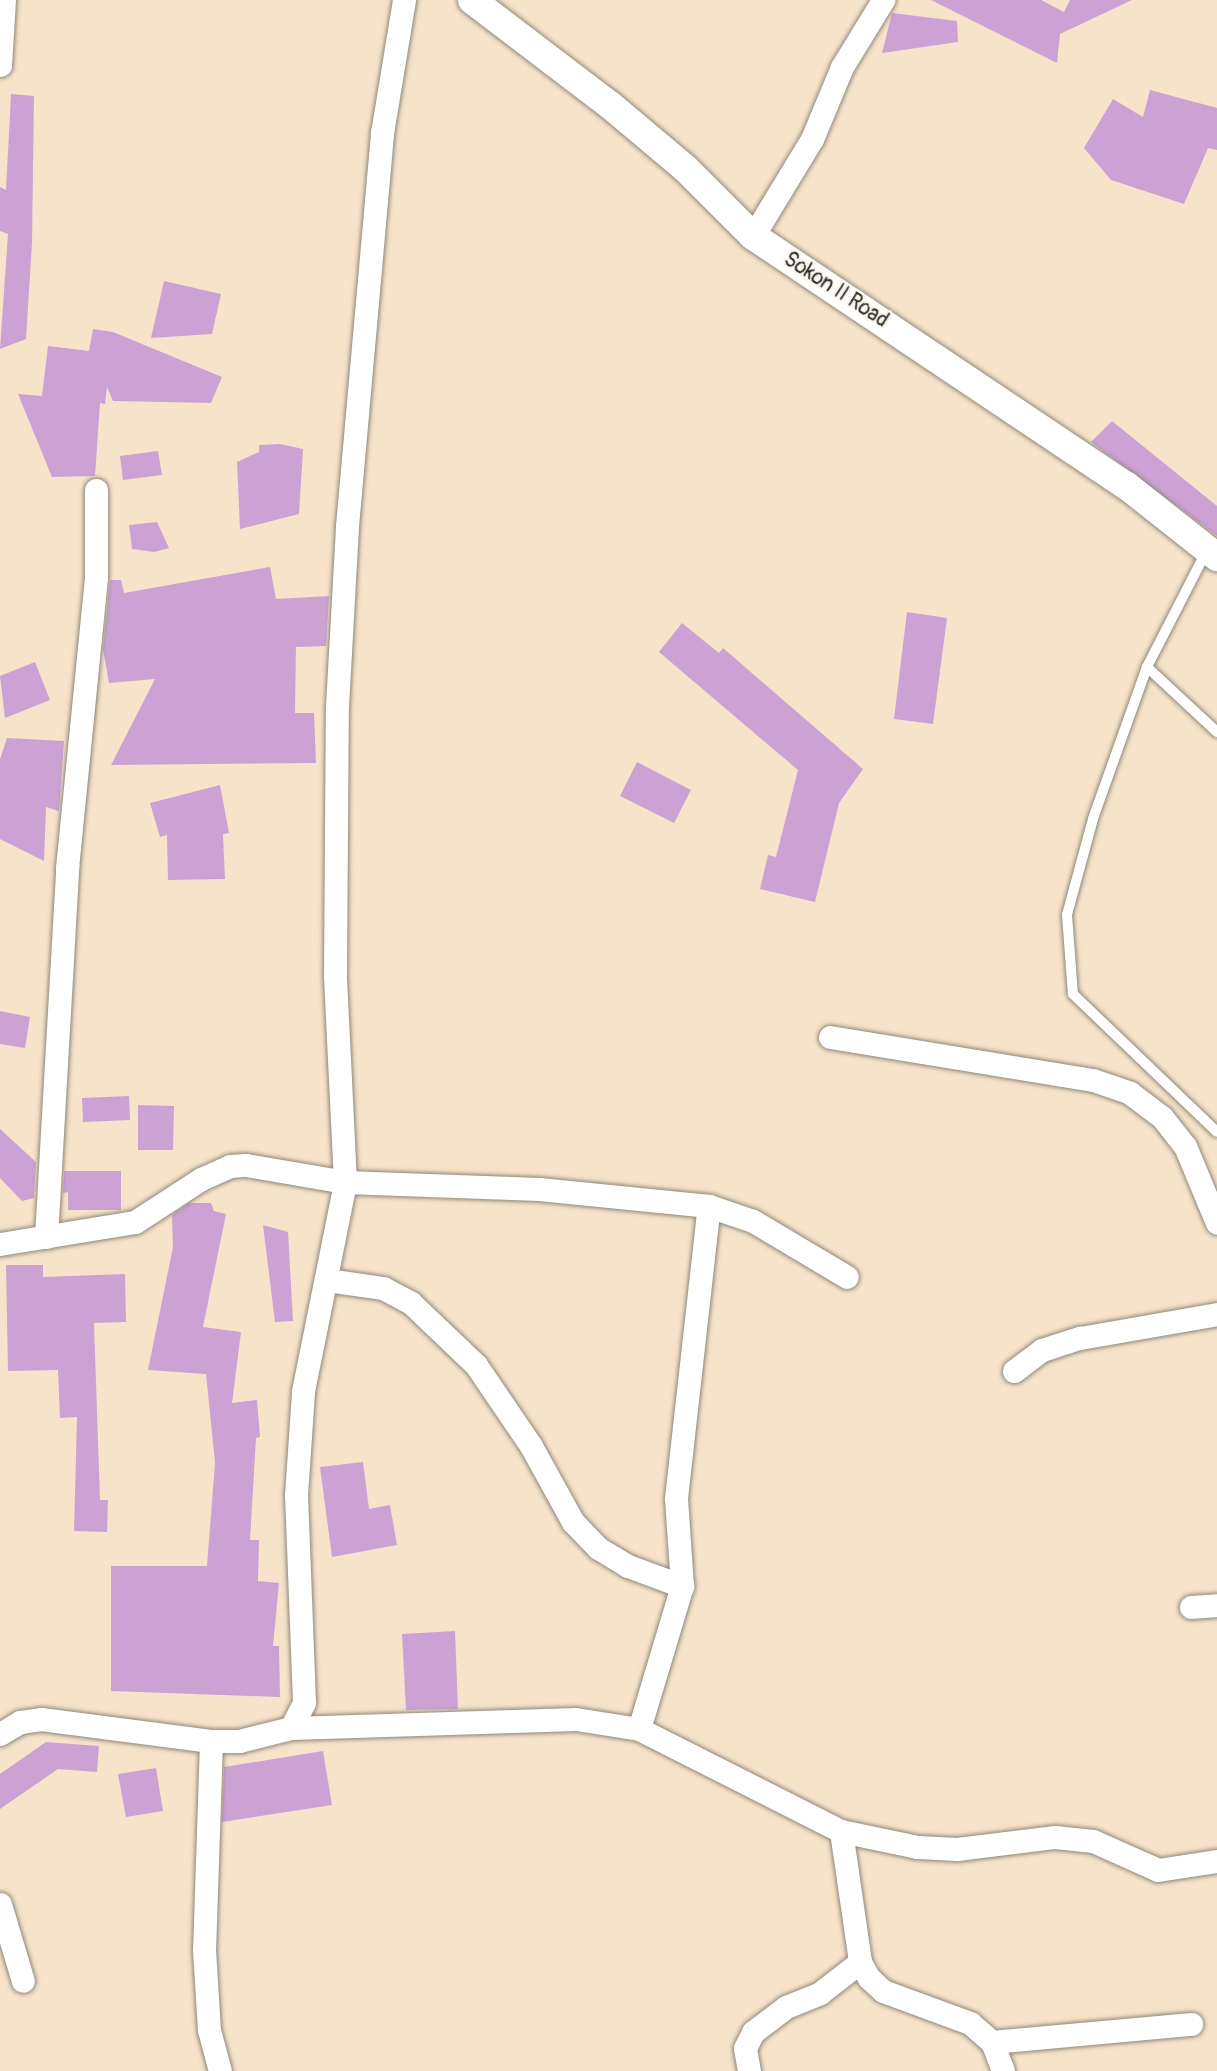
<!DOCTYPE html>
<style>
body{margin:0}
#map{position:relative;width:1217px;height:2071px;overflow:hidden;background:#f6e3ca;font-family:Pangolin,sans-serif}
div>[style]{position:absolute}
.building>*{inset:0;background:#cca2d5}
.roads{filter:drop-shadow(0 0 2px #90877a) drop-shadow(0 0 2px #90877a)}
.service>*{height:10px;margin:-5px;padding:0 5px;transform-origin:5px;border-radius:5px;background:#fff}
.minor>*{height:23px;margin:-11.5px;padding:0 11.5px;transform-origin:11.5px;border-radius:11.5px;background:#fff}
.tertiary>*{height:28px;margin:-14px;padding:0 14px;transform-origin:14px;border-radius:14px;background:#fff}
span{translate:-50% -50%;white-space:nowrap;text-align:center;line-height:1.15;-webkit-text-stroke:5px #fbf7ec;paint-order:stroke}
.street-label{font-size:21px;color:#2b2b2b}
</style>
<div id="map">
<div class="building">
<i style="clip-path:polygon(931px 0,1041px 0,1064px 12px,1070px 0,1132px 0,1060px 34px,1057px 63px)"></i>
<i style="clip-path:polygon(892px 13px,957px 21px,958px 42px,882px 53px)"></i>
<i style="clip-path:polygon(1150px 90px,1217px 108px,1217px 150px,1208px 148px,1184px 204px,1111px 180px,1084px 148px,1113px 99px,1143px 117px)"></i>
<i style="clip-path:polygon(11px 94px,34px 96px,32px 243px,26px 339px,0 349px,8px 234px,0 231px,0 187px,6px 190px)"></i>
<i style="clip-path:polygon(164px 281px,221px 294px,212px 334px,151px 338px)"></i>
<i style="clip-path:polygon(93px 329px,113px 332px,222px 377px,211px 403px,113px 401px,107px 387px,105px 404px,100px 403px,95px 476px,52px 477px,18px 394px,42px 396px,48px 346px,89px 351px)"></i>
<i style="clip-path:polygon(1112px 421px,1217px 506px,1217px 536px,1091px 442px)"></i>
<i style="clip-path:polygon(280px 444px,303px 449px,299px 514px,240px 529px,237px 462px,259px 452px,259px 445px)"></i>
<i style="clip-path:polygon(158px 451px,162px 475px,123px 480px,120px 456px)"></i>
<i style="clip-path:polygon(157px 522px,169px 548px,154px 552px,132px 549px,129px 525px)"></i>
<i style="clip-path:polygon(270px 567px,276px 599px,329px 596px,326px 646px,296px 647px,295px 713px,314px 713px,316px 763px,111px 765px,155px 679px,109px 683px,103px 649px,110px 580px,121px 580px,124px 593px)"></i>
<i style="clip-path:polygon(907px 612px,947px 618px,933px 724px,894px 719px)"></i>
<i style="clip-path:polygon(682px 623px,719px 653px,723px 648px,863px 769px,839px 803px,815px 902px,760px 889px,768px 855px,776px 857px,798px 770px,659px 652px)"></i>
<i style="clip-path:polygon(35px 662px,50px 700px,5px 718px,0 676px)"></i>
<i style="clip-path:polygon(7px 738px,64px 741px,59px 811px,46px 807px,44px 861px,0 839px,0 759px)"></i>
<i style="clip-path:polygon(637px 762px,691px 790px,674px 823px,620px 796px)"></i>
<i style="clip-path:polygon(220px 785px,229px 833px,223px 834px,225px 879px,168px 880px,167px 835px,160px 837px,150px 803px)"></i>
<i style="clip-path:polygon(0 1011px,30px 1017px,25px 1048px,0 1044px)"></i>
<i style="clip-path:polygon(129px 1096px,130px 1120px,83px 1122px,82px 1098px)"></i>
<i style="clip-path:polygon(138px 1105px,174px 1106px,173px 1150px,138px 1150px)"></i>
<i style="clip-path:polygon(0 1129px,36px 1162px,34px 1198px,22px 1201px,0 1178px)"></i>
<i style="clip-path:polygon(64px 1171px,121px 1171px,121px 1210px,68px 1210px,68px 1192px,63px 1193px)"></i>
<i style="clip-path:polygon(189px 1203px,211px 1203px,214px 1211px,226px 1214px,203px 1327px,241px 1332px,232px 1403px,257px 1400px,260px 1437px,256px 1438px,250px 1540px,259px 1540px,258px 1581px,279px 1583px,273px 1646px,279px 1646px,280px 1697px,111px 1691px,111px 1566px,207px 1566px,215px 1463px,206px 1374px,148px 1370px,173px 1247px,172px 1215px)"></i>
<i style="clip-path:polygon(263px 1225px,288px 1232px,293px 1321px,275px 1322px)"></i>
<i style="clip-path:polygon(6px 1265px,43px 1265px,43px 1277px,125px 1274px,126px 1322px,94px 1323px,100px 1500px,108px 1500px,107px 1532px,74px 1531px,77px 1417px,60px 1418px,58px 1370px,8px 1371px)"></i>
<i style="clip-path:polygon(363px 1462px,369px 1509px,390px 1505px,397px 1545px,332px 1557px,320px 1467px)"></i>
<i style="clip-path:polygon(455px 1631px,458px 1709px,406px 1710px,402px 1634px)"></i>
<i style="clip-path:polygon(46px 1742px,99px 1746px,97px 1772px,58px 1769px,0 1809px,0 1774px)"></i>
<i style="clip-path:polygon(323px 1751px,332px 1805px,222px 1822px,224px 1767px)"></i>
<i style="clip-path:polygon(156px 1768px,163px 1811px,126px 1817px,118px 1774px)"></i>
</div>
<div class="roads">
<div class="service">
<i style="left:1206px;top:552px;width:129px;rotate:117.2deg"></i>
<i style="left:1147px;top:667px;width:161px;rotate:109.6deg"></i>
<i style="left:1093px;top:819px;width:99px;rotate:105.2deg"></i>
<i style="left:1067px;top:915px;width:79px;rotate:85.7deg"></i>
<i style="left:1073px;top:994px;width:199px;rotate:43.8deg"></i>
<i style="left:1147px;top:667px;width:96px;rotate:42.9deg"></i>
</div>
<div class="minor">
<i style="left:0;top:65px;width:65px;rotate:-86.5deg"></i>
<i style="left:753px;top:236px;width:114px;rotate:-58.7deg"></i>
<i style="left:812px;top:139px;width:78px;rotate:-67.4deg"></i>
<i style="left:842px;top:67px;width:79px;rotate:-58.5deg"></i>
<i style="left:830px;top:1037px;width:266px;rotate:9.3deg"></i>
<i style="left:1093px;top:1080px;width:39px;rotate:19deg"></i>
<i style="left:1130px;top:1093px;width:40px;rotate:37deg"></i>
<i style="left:1162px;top:1117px;width:37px;rotate:52deg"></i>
<i style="left:1185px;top:1146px;width:83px;rotate:67.4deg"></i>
<i style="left:46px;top:1237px;width:370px;rotate:-86.7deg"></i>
<i style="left:67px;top:868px;width:291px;rotate:-84.3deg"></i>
<i style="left:96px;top:578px;width:88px;rotate:-90deg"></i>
<i style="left:0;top:1244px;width:137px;rotate:-9.3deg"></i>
<i style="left:135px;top:1222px;width:79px;rotate:-33.1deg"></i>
<i style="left:201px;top:1179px;width:32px;rotate:-24deg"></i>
<i style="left:230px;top:1166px;width:16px;rotate:-4deg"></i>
<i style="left:246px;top:1165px;width:100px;rotate:9.7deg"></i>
<i style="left:345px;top:1182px;width:194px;rotate:2.1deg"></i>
<i style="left:539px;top:1189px;width:171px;rotate:5.7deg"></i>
<i style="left:709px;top:1206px;width:46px;rotate:18.8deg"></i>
<i style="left:753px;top:1221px;width:109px;rotate:30.8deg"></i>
<i style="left:327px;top:1280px;width:57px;rotate:8.1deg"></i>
<i style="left:383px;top:1288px;width:32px;rotate:28deg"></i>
<i style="left:411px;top:1303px;width:90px;rotate:43.6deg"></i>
<i style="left:476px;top:1365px;width:98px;rotate:55.8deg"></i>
<i style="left:531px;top:1446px;width:87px;rotate:61.1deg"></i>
<i style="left:573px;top:1522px;width:36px;rotate:46deg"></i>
<i style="left:598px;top:1548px;width:35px;rotate:31deg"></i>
<i style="left:628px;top:1566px;width:58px;rotate:20.3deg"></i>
<i style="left:1014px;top:1371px;width:35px;rotate:-37deg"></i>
<i style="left:1042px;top:1350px;width:40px;rotate:-18deg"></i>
<i style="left:1080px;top:1338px;width:139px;rotate:-9.9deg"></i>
<i style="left:1191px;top:1607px;width:26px;rotate:-4deg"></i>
<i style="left:291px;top:1728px;width:285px;rotate:-1.8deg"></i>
<i style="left:576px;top:1719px;width:64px;rotate:9deg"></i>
<i style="left:639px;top:1729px;width:226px;rotate:26.8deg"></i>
<i style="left:841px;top:1831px;width:78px;rotate:11.9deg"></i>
<i style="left:917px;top:1847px;width:40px;rotate:2.9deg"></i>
<i style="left:957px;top:1849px;width:99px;rotate:-7deg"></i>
<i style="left:1055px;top:1837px;width:38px;rotate:6deg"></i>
<i style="left:1093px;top:1841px;width:71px;rotate:24deg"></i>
<i style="left:1158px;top:1870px;width:60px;rotate:-8.7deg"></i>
<i style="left:639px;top:1729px;width:149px;rotate:-73.3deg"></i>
<i style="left:682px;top:1586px;width:88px;rotate:-93.9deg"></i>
<i style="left:676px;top:1498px;width:294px;rotate:-83.6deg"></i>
<i style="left:0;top:1734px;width:23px;rotate:-31deg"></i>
<i style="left:20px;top:1722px;width:21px;rotate:-8deg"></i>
<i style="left:41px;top:1719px;width:171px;rotate:7.4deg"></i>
<i style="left:211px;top:1741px;width:28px"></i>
<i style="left:239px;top:1741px;width:54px;rotate:-14deg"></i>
<i style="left:291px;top:1728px;width:29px;rotate:-63deg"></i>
<i style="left:304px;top:1702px;width:207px;rotate:-92.2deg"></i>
<i style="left:296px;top:1495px;width:104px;rotate:-86.1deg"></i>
<i style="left:303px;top:1391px;width:213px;rotate:-78.6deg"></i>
<i style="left:345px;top:1182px;width:207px;rotate:-92.8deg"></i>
<i style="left:335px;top:975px;width:269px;rotate:-89.6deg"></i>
<i style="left:337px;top:706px;width:180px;rotate:-86.8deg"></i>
<i style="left:347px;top:526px;width:395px;rotate:-84.9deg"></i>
<i style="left:382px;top:133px;width:135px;rotate:-80.6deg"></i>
<i style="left:211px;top:1741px;width:208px;rotate:91.9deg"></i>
<i style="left:204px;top:1949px;width:81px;rotate:86.5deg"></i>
<i style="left:209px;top:2030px;width:42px;rotate:75deg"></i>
<i style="left:841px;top:1831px;width:132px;rotate:81.7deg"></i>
<i style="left:860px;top:1962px;width:18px;rotate:61deg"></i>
<i style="left:869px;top:1978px;width:19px;rotate:43deg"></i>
<i style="left:883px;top:1991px;width:93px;rotate:20.2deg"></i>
<i style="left:970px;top:2023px;width:29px;rotate:41deg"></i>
<i style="left:992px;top:2042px;width:31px;rotate:69deg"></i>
<i style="left:0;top:1904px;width:80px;rotate:73.4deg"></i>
<i style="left:992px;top:2042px;width:200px;rotate:-5.2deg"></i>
<i style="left:749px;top:2071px;width:23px;rotate:-100deg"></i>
<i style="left:745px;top:2048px;width:18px;rotate:-63deg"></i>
<i style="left:753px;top:2032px;width:41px;rotate:-37.1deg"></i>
<i style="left:786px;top:2007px;width:37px;rotate:-22deg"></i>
<i style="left:820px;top:1993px;width:51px;rotate:-37.8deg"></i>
</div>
<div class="tertiary">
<i style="left:472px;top:0;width:173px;rotate:37.3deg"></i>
<i style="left:610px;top:105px;width:99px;rotate:40.1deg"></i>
<i style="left:686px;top:169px;width:95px;rotate:45deg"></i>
<i style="left:753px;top:236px;width:450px;rotate:33.8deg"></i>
<i style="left:1127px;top:486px;width:115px;rotate:38.3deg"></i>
</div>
</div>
<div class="street-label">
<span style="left:836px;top:290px;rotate:33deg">Sokon II Road</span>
</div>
</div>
